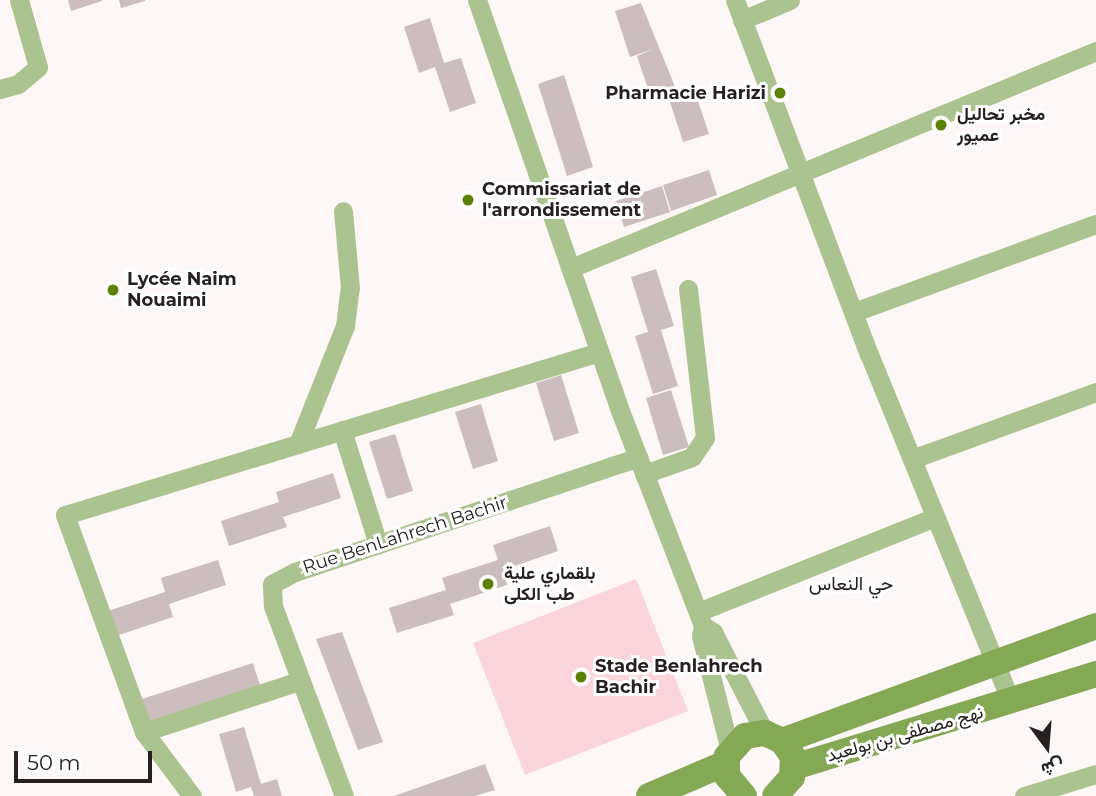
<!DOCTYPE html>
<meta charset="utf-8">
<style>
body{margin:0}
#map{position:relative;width:1096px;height:796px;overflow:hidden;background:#fef7f8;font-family:Montserrat,Vazirmatn,sans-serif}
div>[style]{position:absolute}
.green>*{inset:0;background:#fbd5db}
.building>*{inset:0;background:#ccbdbf}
.street>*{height:19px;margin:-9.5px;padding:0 9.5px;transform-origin:9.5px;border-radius:9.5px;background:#abc38e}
.secondary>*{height:26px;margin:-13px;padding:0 13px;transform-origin:13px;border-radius:13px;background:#85a855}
.dots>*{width:19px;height:19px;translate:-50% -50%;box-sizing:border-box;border:4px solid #fff;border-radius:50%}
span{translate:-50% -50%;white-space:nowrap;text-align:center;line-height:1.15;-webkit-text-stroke:6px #fff;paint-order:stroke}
.poi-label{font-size:18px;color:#262021;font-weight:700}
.right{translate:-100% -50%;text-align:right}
.left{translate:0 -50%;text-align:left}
.street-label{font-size:18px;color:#262021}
.neighbourhood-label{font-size:19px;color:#262021}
.north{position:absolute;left:1012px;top:712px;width:70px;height:70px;-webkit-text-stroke:5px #fff;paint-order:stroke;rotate:164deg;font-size:19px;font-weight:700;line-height:28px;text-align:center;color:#262021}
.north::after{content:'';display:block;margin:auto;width:24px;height:32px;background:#262021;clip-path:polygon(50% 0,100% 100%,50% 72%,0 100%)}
.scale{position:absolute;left:14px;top:751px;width:138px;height:32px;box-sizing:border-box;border:4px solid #262021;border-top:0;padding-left:9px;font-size:21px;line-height:24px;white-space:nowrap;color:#262021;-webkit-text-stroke:5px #fff;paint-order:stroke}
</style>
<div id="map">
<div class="green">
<i style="clip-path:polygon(636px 579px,688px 711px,525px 775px,473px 643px)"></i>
</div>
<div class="building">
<i style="clip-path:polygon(68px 0,102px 0,102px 1px,71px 11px)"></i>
<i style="clip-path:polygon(119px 0,145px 0,145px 1px,121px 8px)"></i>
<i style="clip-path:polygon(641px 3px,678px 94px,694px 89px,709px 134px,683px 142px,668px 96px,652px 101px,637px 56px,653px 49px,630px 57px,615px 11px)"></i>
<i style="clip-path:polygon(430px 18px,444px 63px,461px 58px,476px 103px,450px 112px,435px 67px,419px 73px,404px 27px)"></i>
<i style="clip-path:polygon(564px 75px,593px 167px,567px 176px,538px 84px)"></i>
<i style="clip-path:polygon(709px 170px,717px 195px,671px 211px,663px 185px)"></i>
<i style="clip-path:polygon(662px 186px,670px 212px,624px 227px,616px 201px)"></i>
<i style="clip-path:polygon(656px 269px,674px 326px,661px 330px,678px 386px,653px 394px,635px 336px,648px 332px,631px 277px)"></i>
<i style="clip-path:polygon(561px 375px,579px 433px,554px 441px,536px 383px)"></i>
<i style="clip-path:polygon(671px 390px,689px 447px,663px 455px,646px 398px)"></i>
<i style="clip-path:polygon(481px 404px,498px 461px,473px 469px,455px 412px)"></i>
<i style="clip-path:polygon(395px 434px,413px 491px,387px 499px,369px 442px)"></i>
<i style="clip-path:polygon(333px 473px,341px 498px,283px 517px,287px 527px,229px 546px,221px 521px,279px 502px,276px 492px)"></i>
<i style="clip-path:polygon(550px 526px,558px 551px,503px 570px,507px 585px,450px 604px,454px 615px,397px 633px,389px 608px,446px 590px,442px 578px,498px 560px,493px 545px)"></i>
<i style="clip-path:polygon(218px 560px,226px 585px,169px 604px,173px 617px,116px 636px,108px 611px,165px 592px,161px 578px)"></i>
<i style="clip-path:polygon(342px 632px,383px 742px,358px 750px,316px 639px)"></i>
<i style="clip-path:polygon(253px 663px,261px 688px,147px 726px,139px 700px)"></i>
<i style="clip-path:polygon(244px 727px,261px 784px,277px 779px,282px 796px,254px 796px,251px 787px,236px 792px,219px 734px)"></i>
<i style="clip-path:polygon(485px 764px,495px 790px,475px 796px,394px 796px)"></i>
</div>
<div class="street">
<i style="left:477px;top:0;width:432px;rotate:70.8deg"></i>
<i style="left:619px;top:408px;width:234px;rotate:68.9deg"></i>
<i style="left:703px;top:626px;width:10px;rotate:101deg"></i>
<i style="left:701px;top:636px;width:119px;rotate:75.8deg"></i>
<i style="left:735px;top:0;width:379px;rotate:69.3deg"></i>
<i style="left:869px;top:354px;width:376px;rotate:67.8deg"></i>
<i style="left:742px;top:20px;width:52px;rotate:-22.6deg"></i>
<i style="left:0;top:89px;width:19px;rotate:-16deg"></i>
<i style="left:18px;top:84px;width:26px;rotate:-40deg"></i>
<i style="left:38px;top:67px;width:70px;rotate:-105.8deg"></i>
<i style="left:571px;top:268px;width:568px;rotate:-22.46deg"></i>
<i style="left:854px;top:312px;width:258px;rotate:-20deg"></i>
<i style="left:342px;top:430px;width:120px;rotate:72.5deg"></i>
<i style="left:298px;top:444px;width:127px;rotate:-68.3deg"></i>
<i style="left:345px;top:326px;width:38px;rotate:-83deg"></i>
<i style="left:350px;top:288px;width:77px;rotate:-95.2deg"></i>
<i style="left:912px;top:459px;width:196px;rotate:-20deg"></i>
<i style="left:644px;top:474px;width:51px;rotate:-19.5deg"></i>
<i style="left:692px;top:457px;width:23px;rotate:-56deg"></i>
<i style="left:705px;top:438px;width:150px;rotate:-96.5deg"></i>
<i style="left:698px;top:612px;width:255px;rotate:-21.8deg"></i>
<i style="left:703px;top:626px;width:12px;rotate:31deg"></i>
<i style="left:713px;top:632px;width:114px;rotate:62.8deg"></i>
<i style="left:144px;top:732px;width:163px;rotate:-18.2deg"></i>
<i style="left:192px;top:796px;width:80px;rotate:-126.9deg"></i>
<i style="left:144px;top:732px;width:231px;rotate:-110deg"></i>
<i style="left:65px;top:515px;width:558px;rotate:-16.97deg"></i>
<i style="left:344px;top:796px;width:203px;rotate:-110.5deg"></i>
<i style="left:273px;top:606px;width:22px;rotate:-93deg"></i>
<i style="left:272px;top:584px;width:26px;rotate:-28deg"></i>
<i style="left:295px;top:572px;width:362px;rotate:-18.5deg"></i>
<i style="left:1024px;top:796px;width:75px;rotate:-17deg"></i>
</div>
<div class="secondary">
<i style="left:782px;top:741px;width:334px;rotate:-20.1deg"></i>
<i style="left:794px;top:767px;width:316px;rotate:-17.1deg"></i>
<i style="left:649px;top:796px;width:84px;rotate:-23.2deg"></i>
<i style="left:744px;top:796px;width:26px;rotate:-130deg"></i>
<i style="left:727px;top:776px;width:20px;rotate:-90deg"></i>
<i style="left:727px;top:756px;width:27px;rotate:-48deg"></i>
<i style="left:745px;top:736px;width:20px;rotate:-9deg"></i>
<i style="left:765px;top:733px;width:19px;rotate:25deg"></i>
<i style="left:782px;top:741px;width:19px;rotate:55deg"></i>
<i style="left:793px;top:757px;width:20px;rotate:93deg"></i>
<i style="left:792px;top:777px;width:25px;rotate:132deg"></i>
</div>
<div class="dots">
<i style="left:780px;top:93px;background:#5b8203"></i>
<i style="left:941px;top:125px;background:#5b8203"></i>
<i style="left:468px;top:200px;background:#5b8203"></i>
<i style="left:113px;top:290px;background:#5b8203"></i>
<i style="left:488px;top:584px;background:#5b8203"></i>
<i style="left:581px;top:677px;background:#5b8203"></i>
</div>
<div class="poi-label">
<span class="right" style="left:766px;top:93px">Pharmacie Harizi</span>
<span class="left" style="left:957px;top:125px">مخبر تحاليل<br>عميور</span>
<span class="left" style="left:482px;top:200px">Commissariat de<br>l'arrondissement</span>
<span class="left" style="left:127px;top:290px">Lycée Naim<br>Nouaimi</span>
<span class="left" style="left:504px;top:584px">بلقماري علية<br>طب الكلى</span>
<span class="left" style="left:595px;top:677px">Stade Benlahrech<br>Bachir</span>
</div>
<div class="street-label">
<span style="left:405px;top:535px;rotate:-18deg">Rue BenLahrech Bachir</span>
<span style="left:905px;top:734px;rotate:-16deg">نهج مصطفى بن بولعيد</span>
</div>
<div class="neighbourhood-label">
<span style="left:851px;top:584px">حي النعاس</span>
</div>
<div class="north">ش</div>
<div class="scale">50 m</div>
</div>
